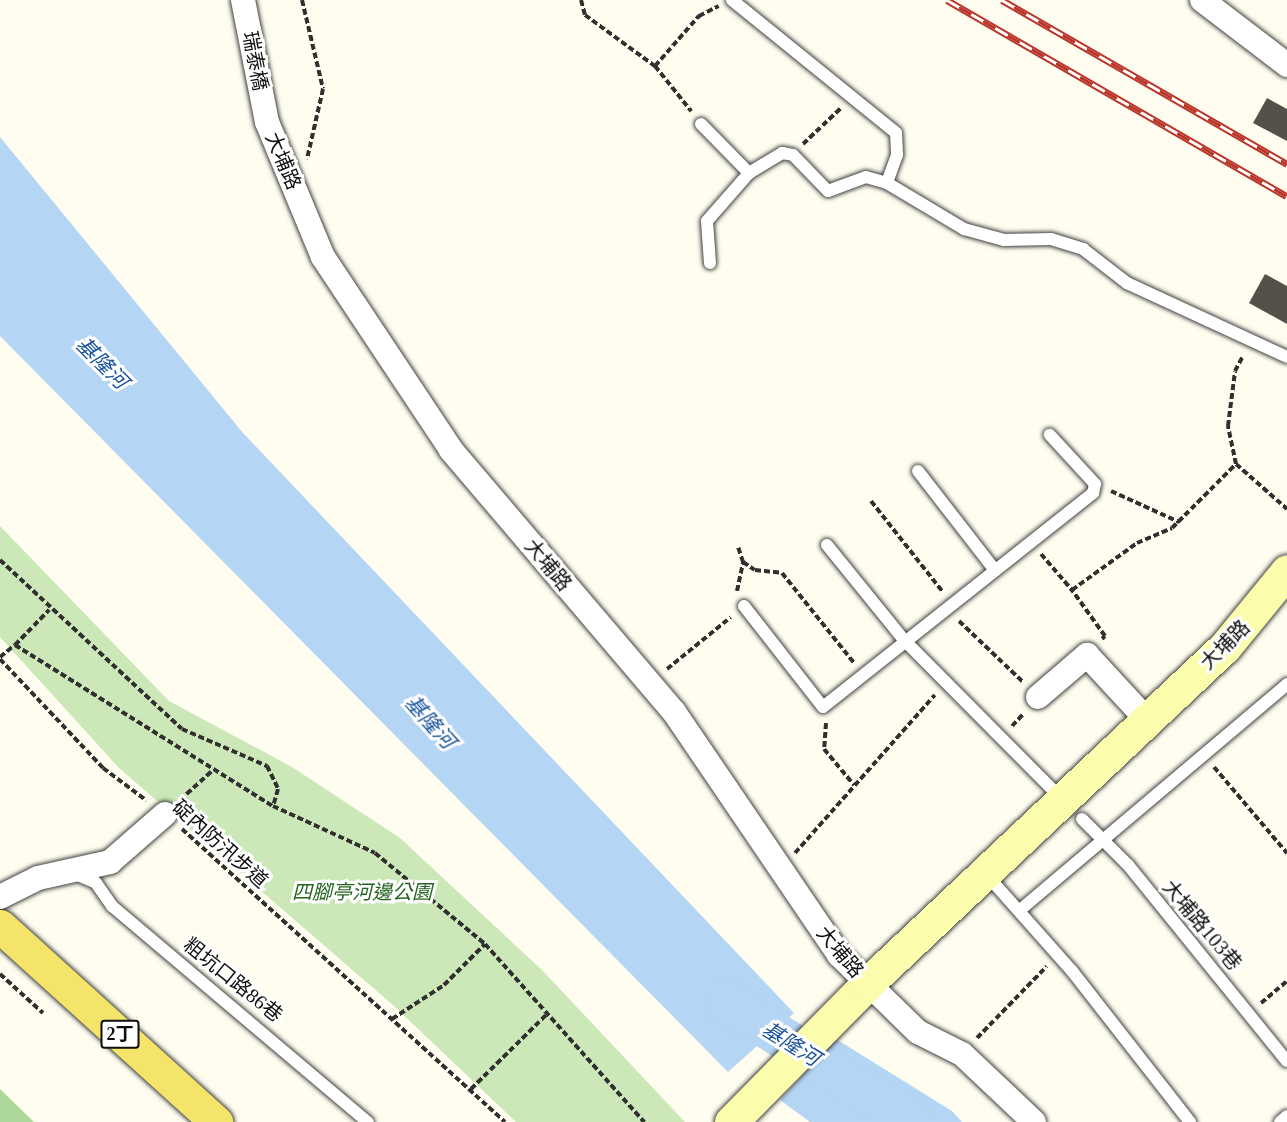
<!DOCTYPE html>
<meta charset="utf-8">
<style>
body{margin:0}
#map{position:relative;width:1287px;height:1122px;overflow:hidden;background:#fefdef;font-family:"Times New Roman","Noto Sans TC",serif}
div>[style]{position:absolute}
.green>*{inset:0;background:#cce8b9}
.forest>*{inset:0;background:#aed899}
.water>*{inset:0;background:#b5d5f4}
.river>*{height:42px;margin:-21px;padding:0 21px;transform-origin:21px;border-radius:21px;background:#b5d5f4}
.building>*{inset:0;background:#56504a}
.path>*{height:4px;margin-top:-2px;transform-origin:0;background:repeating-linear-gradient(90deg,#303030 0 6px,transparent 0 9px)}
.roads{filter:drop-shadow(0 0 2px #414141) drop-shadow(0 0 2px #414141)}
.lane>*{height:12px;margin:-6px;padding:0 6px;transform-origin:6px;border-radius:6px;background:#fff}
.street>*{height:24px;margin:-12px;padding:0 12px;transform-origin:12px;border-radius:12px;background:#fff}
.secondary>*{height:33px;margin:-16.5px;padding:0 16.5px;transform-origin:16.5px;border-radius:16.5px;background:#fbfcac}
.primary>*{height:33px;margin:-16.5px;padding:0 16.5px;transform-origin:16.5px;border-radius:16.5px;background:#f4e469}
.rail>*{height:7px;margin-top:-3.5px;transform-origin:0;background:repeating-linear-gradient(90deg,#fff 0 14px,#ba352a 0 28px);box-sizing:border-box;border-block:2px solid #ba352a}
span{translate:-50% -50%;white-space:nowrap;text-align:center;line-height:1.15;-webkit-text-stroke:6px #fff;paint-order:stroke}
.shield-label span{padding:2px 4px;background:#fff;border:2px solid;border-radius:4px;-webkit-text-stroke-width:0}
.shield-label{font-size:18px;color:#0e0e0e;font-weight:700}
.street-label{font-size:20px;color:#0e0e0e}
.park-label{font-size:20px;color:#256420;font-style:italic}
.water-label{font-size:21px;color:#1a539c;font-style:italic}
</style>
<div id="map">
<div class="green">
<i style="clip-path:polygon(0 526px,169px 701px,292px 767px,400px 838px,542px 970px,685px 1122px,516px 1122px,394px 1006px,119px 768px,0 637px)"></i>
</div>
<div class="forest">
<i style="clip-path:polygon(0 1089px,34px 1122px,0 1122px)"></i>
</div>
<div class="water">
<i style="clip-path:polygon(0 137px,243px 433px,794px 1013px,728px 1072px,0 336px)"></i>
<i style="clip-path:polygon(836px 1039px,952px 1111px,962px 1122px,810px 1122px,780px 1100px)"></i>
</div>
<div class="river">
<i style="left:725px;top:1001px;width:224px;rotate:32.6deg"></i>
</div>
<div class="building">
<i style="clip-path:polygon(1267px 98px,1287px 109px,1287px 141px,1253px 123px)"></i>
<i style="clip-path:polygon(1265px 274px,1287px 286px,1287px 324px,1249px 303px)"></i>
</div>
<div class="path">
<i style="left:302px;top:0;width:91px;rotate:76.7deg"></i>
<i style="left:323px;top:89px;width:72px;rotate:102.9deg"></i>
<i style="left:581px;top:0;width:16px;rotate:75deg"></i>
<i style="left:585px;top:15px;width:87px;rotate:36.1deg"></i>
<i style="left:655px;top:66px;width:58px;rotate:51.3deg"></i>
<i style="left:655px;top:66px;width:67px;rotate:-48.7deg"></i>
<i style="left:699px;top:16px;width:22px;rotate:-27deg"></i>
<i style="left:803px;top:144px;width:52px;rotate:-43.5deg"></i>
<i style="left:1236px;top:464px;width:68px;rotate:41.4deg"></i>
<i style="left:1111px;top:491px;width:75px;rotate:24.5deg"></i>
<i style="left:871px;top:501px;width:115px;rotate:51.7deg"></i>
<i style="left:1041px;top:554px;width:48px;rotate:49.3deg"></i>
<i style="left:0;top:560px;width:248px;rotate:42.9deg"></i>
<i style="left:182px;top:729px;width:93px;rotate:23.5deg"></i>
<i style="left:267px;top:766px;width:25px;rotate:64deg"></i>
<i style="left:278px;top:789px;width:18px;rotate:106deg"></i>
<i style="left:743px;top:562px;width:14px;rotate:34deg"></i>
<i style="left:755px;top:570px;width:27px;rotate:6deg"></i>
<i style="left:782px;top:573px;width:115px;rotate:51.3deg"></i>
<i style="left:737px;top:591px;width:30px;rotate:-78deg"></i>
<i style="left:743px;top:562px;width:16px;rotate:-108deg"></i>
<i style="left:959px;top:621px;width:88px;rotate:43.6deg"></i>
<i style="left:1102px;top:639px;width:4px;rotate:-45deg"></i>
<i style="left:1105px;top:636px;width:57px;rotate:-125.7deg"></i>
<i style="left:1072px;top:590px;width:80px;rotate:-35.9deg"></i>
<i style="left:1137px;top:543px;width:38px;rotate:-23deg"></i>
<i style="left:1172px;top:528px;width:91px;rotate:-45deg"></i>
<i style="left:1236px;top:464px;width:39px;rotate:-102deg"></i>
<i style="left:1228px;top:426px;width:55px;rotate:-82.7deg"></i>
<i style="left:1235px;top:371px;width:17px;rotate:-62deg"></i>
<i style="left:15px;top:645px;width:49px;rotate:-45.8deg"></i>
<i style="left:0;top:657px;width:19px;rotate:-39deg"></i>
<i style="left:15px;top:645px;width:304px;rotate:32deg"></i>
<i style="left:273px;top:806px;width:112px;rotate:24.7deg"></i>
<i style="left:375px;top:853px;width:143px;rotate:39.6deg"></i>
<i style="left:485px;top:944px;width:239px;rotate:48.2deg"></i>
<i style="left:0;top:659px;width:150px;rotate:46.6deg"></i>
<i style="left:103px;top:768px;width:54px;rotate:36.7deg"></i>
<i style="left:667px;top:669px;width:82px;rotate:-39.1deg"></i>
<i style="left:826px;top:723px;width:26px;rotate:94deg"></i>
<i style="left:824px;top:749px;width:47px;rotate:50.2deg"></i>
<i style="left:1012px;top:726px;width:16px;rotate:-47deg"></i>
<i style="left:1214px;top:767px;width:113px;rotate:49.7deg"></i>
<i style="left:180px;top:800px;width:45px;rotate:-42.3deg"></i>
<i style="left:182px;top:829px;width:436px;rotate:42.2deg"></i>
<i style="left:795px;top:853px;width:211px;rotate:-48.5deg"></i>
<i style="left:0;top:974px;width:58px;rotate:42.2deg"></i>
<i style="left:1261px;top:1003px;width:34px;rotate:-40deg"></i>
<i style="left:392px;top:1019px;width:62px;rotate:-33.2deg"></i>
<i style="left:444px;top:985px;width:58px;rotate:-45deg"></i>
<i style="left:977px;top:1038px;width:100px;rotate:-45.8deg"></i>
<i style="left:471px;top:1089px;width:107px;rotate:-44.6deg"></i>
</div>
<div class="roads">
<div class="lane">
<i style="left:732px;top:0;width:211px;rotate:39deg"></i>
<i style="left:896px;top:133px;width:22px;rotate:87deg"></i>
<i style="left:897px;top:155px;width:30px;rotate:110deg"></i>
<i style="left:887px;top:183px;width:90px;rotate:30.9deg"></i>
<i style="left:964px;top:229px;width:41px;rotate:15.4deg"></i>
<i style="left:1004px;top:240px;width:47px;rotate:-1.2deg"></i>
<i style="left:1051px;top:239px;width:34px;rotate:17deg"></i>
<i style="left:1083px;top:249px;width:56px;rotate:37.7deg"></i>
<i style="left:1127px;top:283px;width:176px;rotate:24.8deg"></i>
<i style="left:701px;top:124px;width:69px;rotate:45.6deg"></i>
<i style="left:749px;top:173px;width:39px;rotate:-31deg"></i>
<i style="left:782px;top:153px;width:11px;rotate:10deg"></i>
<i style="left:793px;top:155px;width:50px;rotate:45.8deg"></i>
<i style="left:828px;top:191px;width:40px;rotate:-20.2deg"></i>
<i style="left:866px;top:177px;width:22px;rotate:16deg"></i>
<i style="left:710px;top:263px;width:42px;rotate:-94.1deg"></i>
<i style="left:707px;top:221px;width:64px;rotate:-48.8deg"></i>
<i style="left:918px;top:471px;width:124px;rotate:52.2deg"></i>
<i style="left:827px;top:545px;width:122px;rotate:51deg"></i>
<i style="left:904px;top:640px;width:223px;rotate:45.2deg"></i>
<i style="left:744px;top:606px;width:128px;rotate:52deg"></i>
<i style="left:823px;top:707px;width:345px;rotate:-38.4deg"></i>
<i style="left:1093px;top:493px;width:9px;rotate:-77deg"></i>
<i style="left:1095px;top:484px;width:67px;rotate:-132.6deg"></i>
<i style="left:1082px;top:819px;width:65px;rotate:45deg"></i>
<i style="left:1128px;top:865px;width:252px;rotate:51deg"></i>
<i style="left:73px;top:873px;width:25px;rotate:23deg"></i>
<i style="left:96px;top:883px;width:28px;rotate:55deg"></i>
<i style="left:112px;top:906px;width:335px;rotate:40.2deg"></i>
<i style="left:985px;top:873px;width:131px;rotate:48.4deg"></i>
<i style="left:1072px;top:971px;width:192px;rotate:52deg"></i>
<i style="left:1020px;top:910px;width:350px;rotate:-40.2deg"></i>
<i style="left:1280px;top:1122px;width:9px;rotate:-41deg"></i>
</div>
<div class="street">
<i style="left:243px;top:0;width:124px;rotate:78.9deg"></i>
<i style="left:267px;top:122px;width:146px;rotate:67.5deg"></i>
<i style="left:323px;top:257px;width:232px;rotate:56.4deg"></i>
<i style="left:451px;top:450px;width:344px;rotate:49.6deg"></i>
<i style="left:674px;top:712px;width:294px;rotate:55.8deg"></i>
<i style="left:839px;top:955px;width:110px;rotate:44.3deg"></i>
<i style="left:918px;top:1032px;width:49px;rotate:26.6deg"></i>
<i style="left:962px;top:1054px;width:99px;rotate:43.4deg"></i>
<i style="left:1202px;top:0;width:107px;rotate:37.4deg"></i>
<i style="left:1038px;top:697px;width:65px;rotate:-40.6deg"></i>
<i style="left:1087px;top:655px;width:87px;rotate:47.3deg"></i>
<i style="left:0;top:897px;width:42px;rotate:-26.6deg"></i>
<i style="left:38px;top:878px;width:74px;rotate:-12.5deg"></i>
<i style="left:110px;top:862px;width:73px;rotate:-41.1deg"></i>
</div>
<div class="secondary">
<i style="left:731px;top:1122px;width:194px;rotate:-45.4deg"></i>
<i style="left:867px;top:984px;width:490px;rotate:-43.3deg"></i>
<i style="left:1224px;top:648px;width:99px;rotate:-50.7deg"></i>
</div>
<div class="primary">
<i style="left:0;top:926px;width:292px;rotate:42.2deg"></i>
</div>
</div>
<div class="rail">
<i style="left:947px;top:0;width:392px;rotate:30deg"></i>
<i style="left:1002px;top:0;width:329px;rotate:29.9deg"></i>
</div>
<div class="shield-label">
<span style="left:120px;top:1034px">2丁</span>
</div>
<div class="street-label">
<span style="left:255px;top:61px;rotate:79deg">瑞泰橋</span>
<span style="left:283px;top:161px;rotate:67deg">大埔路</span>
<span style="left:548px;top:565px;rotate:50deg">大埔路</span>
<span style="left:1225px;top:645px;rotate:-45deg">大埔路</span>
<span style="left:220px;top:844px;rotate:42deg">碇內防汛步道</span>
<span style="left:1202px;top:925px;rotate:50deg">大埔路103巷</span>
<span style="left:840px;top:952px;rotate:50deg">大埔路</span>
<span style="left:233px;top:980px;rotate:39deg">粗坑口路86巷</span>
</div>
<div class="park-label">
<span style="left:362px;top:892px">四腳亭河邊公園</span>
</div>
<div class="water-label">
<span style="left:102px;top:363px;rotate:45deg">基隆河</span>
<span style="left:430px;top:722px;rotate:48deg">基隆河</span>
<span style="left:791px;top:1044px;rotate:32deg">基隆河</span>
</div>
</div>
